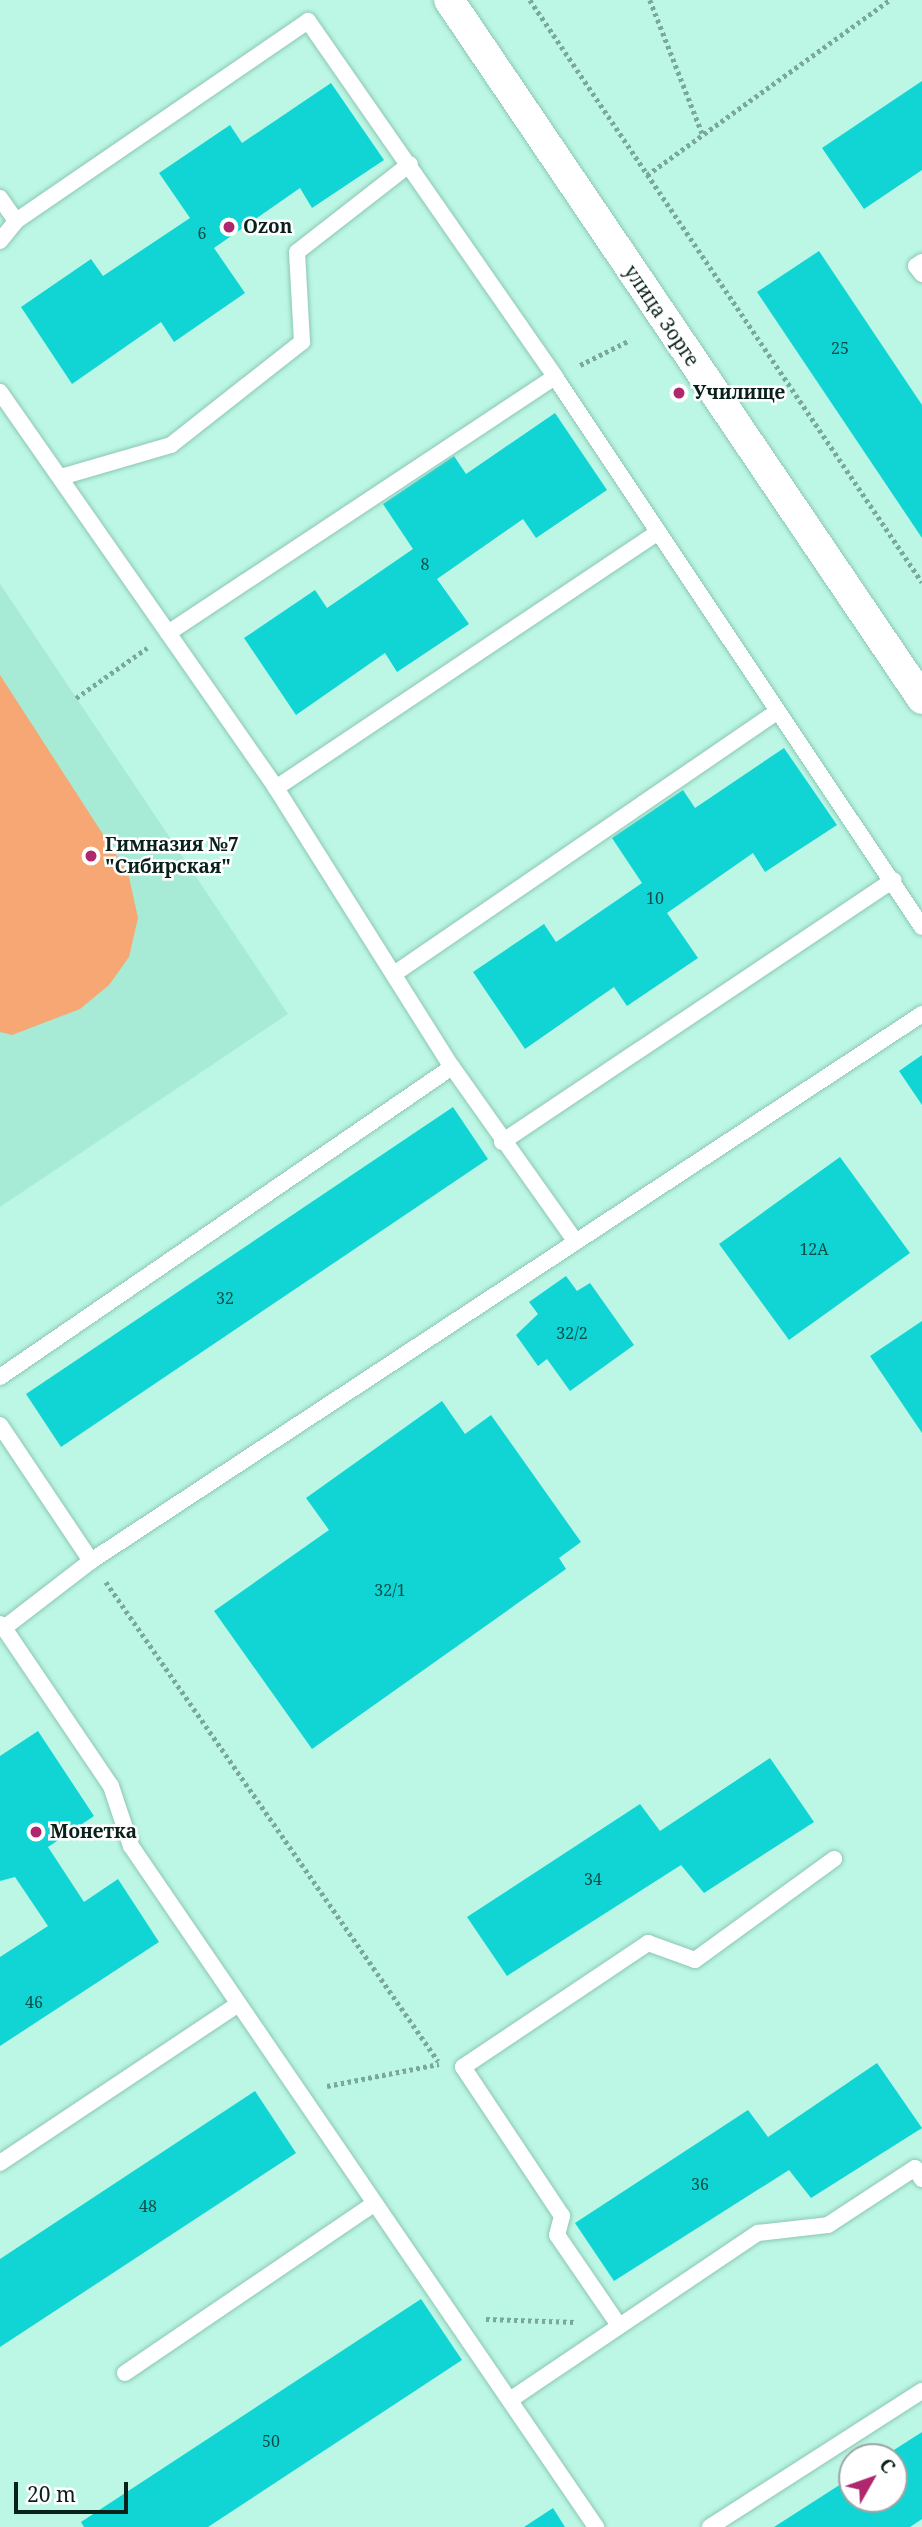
<!DOCTYPE html>
<meta charset="utf-8">
<style>
body{margin:0}
#map{position:relative;width:922px;height:2527px;overflow:hidden;background:#bcf7e5;font-family:"Noto Serif",serif}
div>[style]{position:absolute}
.built>*{inset:0;background:#a7ead6}
.green>*{inset:0;background:#f6a773}
.building>*{inset:0;background:#10d5d4}
.path>*{height:4.5px;margin-top:-2.25px;transform-origin:0;background:repeating-linear-gradient(90deg,#7aa89a 0 3.5px,transparent 0 7px)}
.roads{filter:drop-shadow(0 0 2px #8dc6b5) drop-shadow(0 0 2px #8dc6b5)}
.lane>*{height:16px;margin:-8px;padding:0 8px;transform-origin:8px;border-radius:8px;background:#fff}
.street>*{height:30px;margin:-15px;padding:0 15px;transform-origin:15px;border-radius:15px;background:#fff}
.dots>*{width:19px;height:19px;translate:-50% -50%;box-sizing:border-box;border:4px solid #fff;border-radius:50%}
span{translate:-50% -50%;white-space:nowrap;text-align:center;line-height:1.15;-webkit-text-stroke:5px #fff;paint-order:stroke}
.number-label{font-size:16px;color:#0b4e49}
.number-label span{-webkit-text-stroke-width:0}
.poi-label{font-size:19px;color:#09211b;font-weight:700}
.left{translate:0 -50%;text-align:left}
.street-label{font-size:19px;color:#09211b}
.north{position:absolute;left:838px;top:2443px;width:70px;height:70px;box-sizing:border-box;background:#fff;border:2px solid #9da6a4;border-radius:50%;rotate:50deg;font-size:19px;font-weight:700;line-height:28px;text-align:center;color:#09211b}
.north::after{content:'';display:block;margin:auto;width:24px;height:32px;background:#af286e;clip-path:polygon(50% 0,100% 100%,50% 72%,0 100%)}
.scale{position:absolute;left:14px;top:2482px;width:114px;height:32px;box-sizing:border-box;border:4px solid #09211b;border-top:0;padding-left:9px;font-size:21px;line-height:24px;white-space:nowrap;color:#09211b;-webkit-text-stroke:5px #fff;paint-order:stroke}
</style>
<div id="map">
<div class="built">
<i style="clip-path:polygon(0 584px,288px 1014px,0 1207px)"></i>
</div>
<div class="green">
<i style="clip-path:polygon(0 675px,128px 873px,138px 918px,129px 957px,109px 985px,80px 1009px,12px 1035px,0 1032px)"></i>
</div>
<div class="building">
<i style="clip-path:polygon(922px 81px,922px 170px,864px 209px,822px 148px)"></i>
<i style="clip-path:polygon(331px 83px,384px 160px,312px 208px,300px 188px,214px 248px,245px 293px,174px 342px,161px 322px,72px 384px,21px 307px,91px 259px,103px 276px,190px 218px,159px 173px,230px 125px,242px 143px)"></i>
<i style="clip-path:polygon(819px 251px,922px 405px,922px 538px,757px 292px)"></i>
<i style="clip-path:polygon(555px 413px,607px 490px,536px 538px,523px 519px,437px 579px,469px 624px,397px 672px,385px 653px,296px 715px,244px 638px,315px 590px,327px 608px,413px 549px,383px 504px,454px 456px,466px 474px)"></i>
<i style="clip-path:polygon(784px 748px,837px 825px,765px 872px,753px 853px,667px 913px,698px 958px,627px 1006px,614px 987px,525px 1049px,473px 972px,544px 924px,556px 942px,642px 883px,612px 838px,683px 790px,695px 808px)"></i>
<i style="clip-path:polygon(922px 1055px,922px 1105px,899px 1071px)"></i>
<i style="clip-path:polygon(453px 1107px,488px 1159px,61px 1447px,26px 1394px)"></i>
<i style="clip-path:polygon(840px 1157px,910px 1253px,789px 1340px,719px 1244px)"></i>
<i style="clip-path:polygon(566px 1276px,577px 1291px,590px 1283px,634px 1345px,570px 1391px,547px 1359px,538px 1366px,516px 1335px,538px 1314px,529px 1302px)"></i>
<i style="clip-path:polygon(922px 1321px,922px 1433px,870px 1356px)"></i>
<i style="clip-path:polygon(442px 1401px,465px 1434px,491px 1415px,581px 1542px,559px 1558px,566px 1569px,312px 1749px,214px 1611px,329px 1530px,306px 1498px)"></i>
<i style="clip-path:polygon(38px 1731px,94px 1816px,48px 1847px,84px 1902px,118px 1879px,159px 1942px,0 2046px,0 1957px,48px 1926px,15px 1877px,0 1881px,0 1756px)"></i>
<i style="clip-path:polygon(770px 1758px,814px 1822px,704px 1893px,681px 1865px,507px 1976px,467px 1917px,640px 1804px,660px 1831px)"></i>
<i style="clip-path:polygon(877px 2063px,922px 2128px,811px 2198px,789px 2170px,614px 2281px,575px 2223px,748px 2110px,768px 2137px)"></i>
<i style="clip-path:polygon(255px 2091px,296px 2153px,0 2347px,0 2259px)"></i>
<i style="clip-path:polygon(421px 2299px,462px 2360px,208px 2527px,84px 2527px,81px 2522px)"></i>
<i style="clip-path:polygon(922px 2432px,922px 2519px,910px 2527px,774px 2527px,852px 2477px,852px 2499px,894px 2499px,894px 2457px,883px 2457px)"></i>
<i style="clip-path:polygon(553px 2508px,565px 2527px,524px 2527px)"></i>
</div>
<div class="path">
<i style="left:530px;top:0;width:702px;rotate:56.04deg"></i>
<i style="left:650px;top:0;width:143px;rotate:68.6deg"></i>
<i style="left:647px;top:175px;width:299px;rotate:-35.8deg"></i>
<i style="left:580px;top:365px;width:56px;rotate:-26.6deg"></i>
<i style="left:76px;top:698px;width:87px;rotate:-35.2deg"></i>
<i style="left:106px;top:1582px;width:583px;rotate:55.27deg"></i>
<i style="left:327px;top:2086px;width:114px;rotate:-11.1deg"></i>
<i style="left:486px;top:2319px;width:89px;rotate:1.9deg"></i>
</div>
<div class="roads">
<div class="lane">
<i style="left:0;top:198px;width:28px;rotate:55deg"></i>
<i style="left:0;top:241px;width:26px;rotate:-51deg"></i>
<i style="left:16px;top:221px;width:354px;rotate:-34.4deg"></i>
<i style="left:308px;top:21px;width:433px;rotate:55.2deg"></i>
<i style="left:555px;top:377px;width:661px;rotate:56.29deg"></i>
<i style="left:922px;top:262px;width:7px;rotate:146deg"></i>
<i style="left:916px;top:266px;width:10px;rotate:53deg"></i>
<i style="left:0;top:392px;width:483px;rotate:55.1deg"></i>
<i style="left:276px;top:788px;width:330px;rotate:57.8deg"></i>
<i style="left:452px;top:1067px;width:211px;rotate:54.7deg"></i>
<i style="left:61px;top:477px;width:115px;rotate:-16.2deg"></i>
<i style="left:171px;top:445px;width:167px;rotate:-38.2deg"></i>
<i style="left:302px;top:342px;width:90px;rotate:-93.2deg"></i>
<i style="left:297px;top:252px;width:143px;rotate:-37.9deg"></i>
<i style="left:168px;top:633px;width:464px;rotate:-33.5deg"></i>
<i style="left:276px;top:788px;width:460px;rotate:-33.8deg"></i>
<i style="left:394px;top:974px;width:463px;rotate:-34.4deg"></i>
<i style="left:502px;top:1142px;width:471px;rotate:-33.8deg"></i>
<i style="left:0;top:1377px;width:548px;rotate:-34.44deg"></i>
<i style="left:0;top:1425px;width:164px;rotate:56.2deg"></i>
<i style="left:0;top:1624px;width:6px;rotate:45deg"></i>
<i style="left:4px;top:1628px;width:110px;rotate:-37.6deg"></i>
<i style="left:91px;top:1561px;width:995px;rotate:-33.35deg"></i>
<i style="left:4px;top:1628px;width:191px;rotate:55.9deg"></i>
<i style="left:111px;top:1786px;width:63px;rotate:71.6deg"></i>
<i style="left:131px;top:1846px;width:825px;rotate:55.67deg"></i>
<i style="left:0;top:2163px;width:286px;rotate:-33.7deg"></i>
<i style="left:618px;top:2324px;width:108px;rotate:-124.4deg"></i>
<i style="left:557px;top:2235px;width:20px;rotate:-75deg"></i>
<i style="left:562px;top:2216px;width:179px;rotate:-123.6deg"></i>
<i style="left:463px;top:2067px;width:223px;rotate:-33.8deg"></i>
<i style="left:648px;top:1943px;width:50px;rotate:19.9deg"></i>
<i style="left:695px;top:1960px;width:172px;rotate:-36deg"></i>
<i style="left:125px;top:2373px;width:302px;rotate:-34.2deg"></i>
<i style="left:510px;top:2400px;width:299px;rotate:-34deg"></i>
<i style="left:758px;top:2233px;width:70px;rotate:-6.5deg"></i>
<i style="left:828px;top:2225px;width:104px;rotate:-33.2deg"></i>
<i style="left:915px;top:2168px;width:13px;rotate:58deg"></i>
<i style="left:710px;top:2527px;width:252px;rotate:-32.7deg"></i>
</div>
<div class="street">
<i style="left:449px;top:0;width:844px;rotate:55.91deg"></i>
</div>
</div>
<div class="dots">
<i style="left:229px;top:227px;background:#af286e"></i>
<i style="left:679px;top:393px;background:#af286e"></i>
<i style="left:91px;top:856px;background:#af286e"></i>
<i style="left:36px;top:1832px;background:#af286e"></i>
</div>
<div class="number-label">
<span style="left:202px;top:233px">6</span>
<span style="left:840px;top:348px">25</span>
<span style="left:425px;top:564px">8</span>
<span style="left:655px;top:898px">10</span>
<span style="left:814px;top:1249px">12А</span>
<span style="left:225px;top:1298px">32</span>
<span style="left:572px;top:1333px">32/2</span>
<span style="left:390px;top:1590px">32/1</span>
<span style="left:593px;top:1879px">34</span>
<span style="left:34px;top:2002px">46</span>
<span style="left:700px;top:2184px">36</span>
<span style="left:148px;top:2206px">48</span>
<span style="left:271px;top:2441px">50</span>
</div>
<div class="poi-label">
<span class="left" style="left:243px;top:227px">Ozon</span>
<span class="left" style="left:693px;top:393px">Училище</span>
<span class="left" style="left:105px;top:856px">Гимназия №7<br>"Сибирская"</span>
<span class="left" style="left:50px;top:1832px">Монетка</span>
</div>
<div class="street-label">
<span style="left:661px;top:316px;rotate:56deg">улица Зорге</span>
</div>
<div class="north">С</div>
<div class="scale">20 m</div>
</div>
